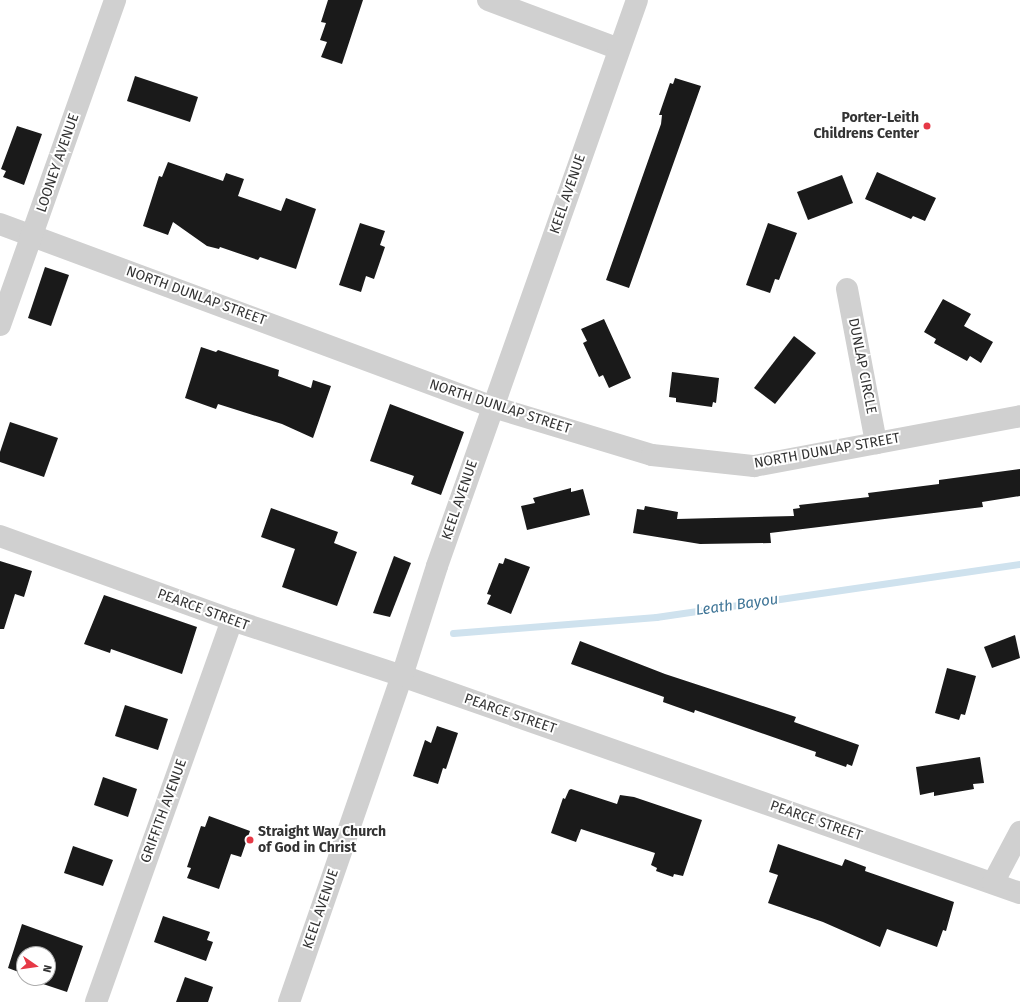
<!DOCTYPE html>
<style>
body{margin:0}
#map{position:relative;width:1020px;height:1002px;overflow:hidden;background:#fff;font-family:"Fira Sans",sans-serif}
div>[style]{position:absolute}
.stream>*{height:7px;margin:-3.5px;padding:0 3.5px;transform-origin:3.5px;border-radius:3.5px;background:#cfe2ee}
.building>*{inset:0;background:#1a1a1a}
.minor>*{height:22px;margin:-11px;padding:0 11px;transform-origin:11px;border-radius:11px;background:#d0d0d0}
.dots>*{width:11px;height:11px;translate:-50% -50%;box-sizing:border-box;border:2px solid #fff;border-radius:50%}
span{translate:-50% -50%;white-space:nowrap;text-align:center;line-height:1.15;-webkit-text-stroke:4px #fff;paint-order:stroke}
.poi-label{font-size:14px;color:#333;font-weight:700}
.right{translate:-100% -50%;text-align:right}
.left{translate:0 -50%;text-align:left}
.street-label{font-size:14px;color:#333}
.water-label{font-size:15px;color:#3f7597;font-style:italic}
.north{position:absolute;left:16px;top:946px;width:40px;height:40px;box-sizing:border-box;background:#fff;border:1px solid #adadad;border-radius:50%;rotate:103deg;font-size:11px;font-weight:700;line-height:16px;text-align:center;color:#333}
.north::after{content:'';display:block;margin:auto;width:14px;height:18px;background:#e63946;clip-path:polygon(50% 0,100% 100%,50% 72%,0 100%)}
</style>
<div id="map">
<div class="stream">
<i style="left:453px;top:633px;width:204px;rotate:-4.5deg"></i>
<i style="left:656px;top:617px;width:368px;rotate:-8.3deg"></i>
</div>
<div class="building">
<i style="clip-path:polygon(328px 0,363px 0,342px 64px,321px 57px,327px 42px,320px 40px,326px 23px,321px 22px)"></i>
<i style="clip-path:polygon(135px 76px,198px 97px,190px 122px,127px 101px)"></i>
<i style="clip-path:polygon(675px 78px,701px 86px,629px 288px,606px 280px,661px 124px,662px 115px,659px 115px,670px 83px,673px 84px)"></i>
<i style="clip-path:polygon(17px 126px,42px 134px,24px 185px,3px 177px,6px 171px,1px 169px)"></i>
<i style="clip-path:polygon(168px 162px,223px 181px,226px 173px,244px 179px,238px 196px,281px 211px,286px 198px,316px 209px,296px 269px,260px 257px,258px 260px,220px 247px,219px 249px,207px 246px,173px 222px,168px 235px,143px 226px,159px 176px,162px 177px)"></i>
<i style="clip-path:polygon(877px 172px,936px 198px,925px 221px,913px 216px,911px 219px,865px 199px)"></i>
<i style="clip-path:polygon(842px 175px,853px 203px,808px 220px,797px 192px)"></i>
<i style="clip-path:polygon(360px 223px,385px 231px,380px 245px,385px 247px,374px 279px,366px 276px,361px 292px,339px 285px)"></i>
<i style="clip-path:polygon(768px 223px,797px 233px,779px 280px,775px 279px,770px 293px,746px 285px)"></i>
<i style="clip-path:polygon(45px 267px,69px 275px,51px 326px,28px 318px)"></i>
<i style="clip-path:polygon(943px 299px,971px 314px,964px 326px,993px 342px,981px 363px,970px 356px,967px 361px,934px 343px,936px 339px,924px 332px)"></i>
<i style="clip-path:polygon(604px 319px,631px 378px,609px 388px,603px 375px,599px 377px,583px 343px,587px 341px,581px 329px)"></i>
<i style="clip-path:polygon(794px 336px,816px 353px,775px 404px,754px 388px)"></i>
<i style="clip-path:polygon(201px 347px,216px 352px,218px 350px,279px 370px,278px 376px,311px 388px,313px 380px,331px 386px,313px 438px,282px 424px,218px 404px,216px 409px,185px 398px)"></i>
<i style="clip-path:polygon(672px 372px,719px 378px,716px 403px,713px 402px,712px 407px,676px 402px,676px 398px,669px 397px)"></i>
<i style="clip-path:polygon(390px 404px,464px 432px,441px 495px,411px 484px,414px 476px,370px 461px)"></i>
<i style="clip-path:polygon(10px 422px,58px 438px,44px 477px,0 462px,0 452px)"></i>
<i style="clip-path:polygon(1020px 469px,1020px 496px,982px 502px,983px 507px,770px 533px,771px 543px,700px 544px,633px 533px,637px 509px,644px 510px,645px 506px,678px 512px,677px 519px,794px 516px,793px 509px,800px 508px,799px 505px,869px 497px,868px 493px,939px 484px,939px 480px)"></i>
<i style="clip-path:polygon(571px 488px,571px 492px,583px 489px,590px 515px,527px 530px,521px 506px,535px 503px,533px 498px)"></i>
<i style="clip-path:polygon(271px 508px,338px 532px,334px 543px,357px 552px,337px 606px,282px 587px,295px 549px,261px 537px)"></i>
<i style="clip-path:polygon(394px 556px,411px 563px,390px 617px,373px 613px)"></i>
<i style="clip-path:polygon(505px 558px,530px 567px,511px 614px,487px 604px,491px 595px,487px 594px,499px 563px,503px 564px)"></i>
<i style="clip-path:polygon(0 561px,32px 571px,24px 597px,15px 594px,4px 629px,0 629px)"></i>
<i style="clip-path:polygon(104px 595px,197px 627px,182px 674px,111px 649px,110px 653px,84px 644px)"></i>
<i style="clip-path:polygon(1015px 635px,1020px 658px,992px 668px,984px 647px)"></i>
<i style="clip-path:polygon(580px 641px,665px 674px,796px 717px,794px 722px,859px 745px,852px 766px,847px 764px,846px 767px,815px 756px,816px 752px,810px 750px,695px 710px,694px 713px,663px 702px,664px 697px,571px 664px)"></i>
<i style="clip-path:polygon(947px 668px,976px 676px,965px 715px,961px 714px,959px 720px,935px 713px)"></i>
<i style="clip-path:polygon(125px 705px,168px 719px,158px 750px,115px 736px)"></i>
<i style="clip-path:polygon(437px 726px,458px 733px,446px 769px,443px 768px,438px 784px,413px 776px,425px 740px,431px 743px)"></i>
<i style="clip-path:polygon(980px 757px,984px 783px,973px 784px,974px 789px,934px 796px,934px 792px,920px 795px,916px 767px)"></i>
<i style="clip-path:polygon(103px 777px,137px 789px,128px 817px,94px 805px)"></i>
<i style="clip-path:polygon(571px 789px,617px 804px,620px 795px,634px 797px,702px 820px,683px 876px,674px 874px,673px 877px,656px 871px,657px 868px,651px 865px,655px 853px,581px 829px,576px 842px,551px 833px,563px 798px,565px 799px,569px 790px)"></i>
<i style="clip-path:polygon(209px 816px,250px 831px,241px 857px,231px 854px,219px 889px,187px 878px,191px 868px,187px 867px,201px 826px,205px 827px)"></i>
<i style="clip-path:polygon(778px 844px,842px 866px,845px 859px,866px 867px,865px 871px,954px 902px,946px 931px,943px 930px,937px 947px,887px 929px,880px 947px,823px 922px,768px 903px,778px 875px,769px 872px)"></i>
<i style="clip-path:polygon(73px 846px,113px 860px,103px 886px,64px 873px)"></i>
<i style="clip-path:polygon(163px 916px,210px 932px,207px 940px,213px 942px,206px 961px,154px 942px)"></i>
<i style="clip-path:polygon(22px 924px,83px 946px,67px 992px,40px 983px,41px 980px,37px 978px,48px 978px,48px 954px,24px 954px,24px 974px,8px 968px)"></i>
<i style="clip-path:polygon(185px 977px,213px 987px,208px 1002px,176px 1002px)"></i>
</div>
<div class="minor">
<i style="left:488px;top:0;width:140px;rotate:20.5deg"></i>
<i style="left:0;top:224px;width:526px;rotate:20.36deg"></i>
<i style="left:493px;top:407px;width:166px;rotate:16.8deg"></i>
<i style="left:652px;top:455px;width:103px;rotate:6.2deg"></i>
<i style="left:754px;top:466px;width:271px;rotate:-10.6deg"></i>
<i style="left:847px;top:289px;width:157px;rotate:79.3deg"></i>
<i style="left:0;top:325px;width:345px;rotate:-70.5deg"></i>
<i style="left:0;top:536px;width:247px;rotate:19.9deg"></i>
<i style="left:232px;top:620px;width:179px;rotate:18.2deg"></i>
<i style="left:402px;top:676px;width:655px;rotate:19.35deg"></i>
<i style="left:993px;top:883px;width:58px;rotate:-62.1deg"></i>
<i style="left:96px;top:1002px;width:405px;rotate:-70.4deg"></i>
<i style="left:289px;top:1002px;width:345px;rotate:-70.9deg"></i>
<i style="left:402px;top:676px;width:115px;rotate:-72.3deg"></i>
<i style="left:437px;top:566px;width:600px;rotate:-70.54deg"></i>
</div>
<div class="dots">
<i style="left:927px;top:126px;background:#e63946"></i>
<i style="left:250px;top:840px;background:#e63946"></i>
</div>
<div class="poi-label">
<span class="right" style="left:919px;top:126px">Porter-Leith<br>Childrens Center</span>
<span class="left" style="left:258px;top:840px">Straight Way Church<br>of God in Christ</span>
</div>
<div class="street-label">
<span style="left:58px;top:163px;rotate:-71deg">LOONEY AVENUE</span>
<span style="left:568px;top:194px;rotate:-71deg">KEEL AVENUE</span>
<span style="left:196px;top:296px;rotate:20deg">NORTH DUNLAP STREET</span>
<span style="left:862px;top:366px;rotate:79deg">DUNLAP CIRCLE</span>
<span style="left:500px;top:407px;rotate:18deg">NORTH DUNLAP STREET</span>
<span style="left:827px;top:451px;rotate:-10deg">NORTH DUNLAP STREET</span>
<span style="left:460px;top:500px;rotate:-71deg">KEEL AVENUE</span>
<span style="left:203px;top:610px;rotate:20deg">PEARCE STREET</span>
<span style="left:510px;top:714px;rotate:19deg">PEARCE STREET</span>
<span style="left:164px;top:811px;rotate:-70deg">GRIFFITH AVENUE</span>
<span style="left:816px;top:821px;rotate:19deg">PEARCE STREET</span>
<span style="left:321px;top:909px;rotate:-71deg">KEEL AVENUE</span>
</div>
<div class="water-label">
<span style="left:737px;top:605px;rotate:-8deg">Leath Bayou</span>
</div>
<div class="north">N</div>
</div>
